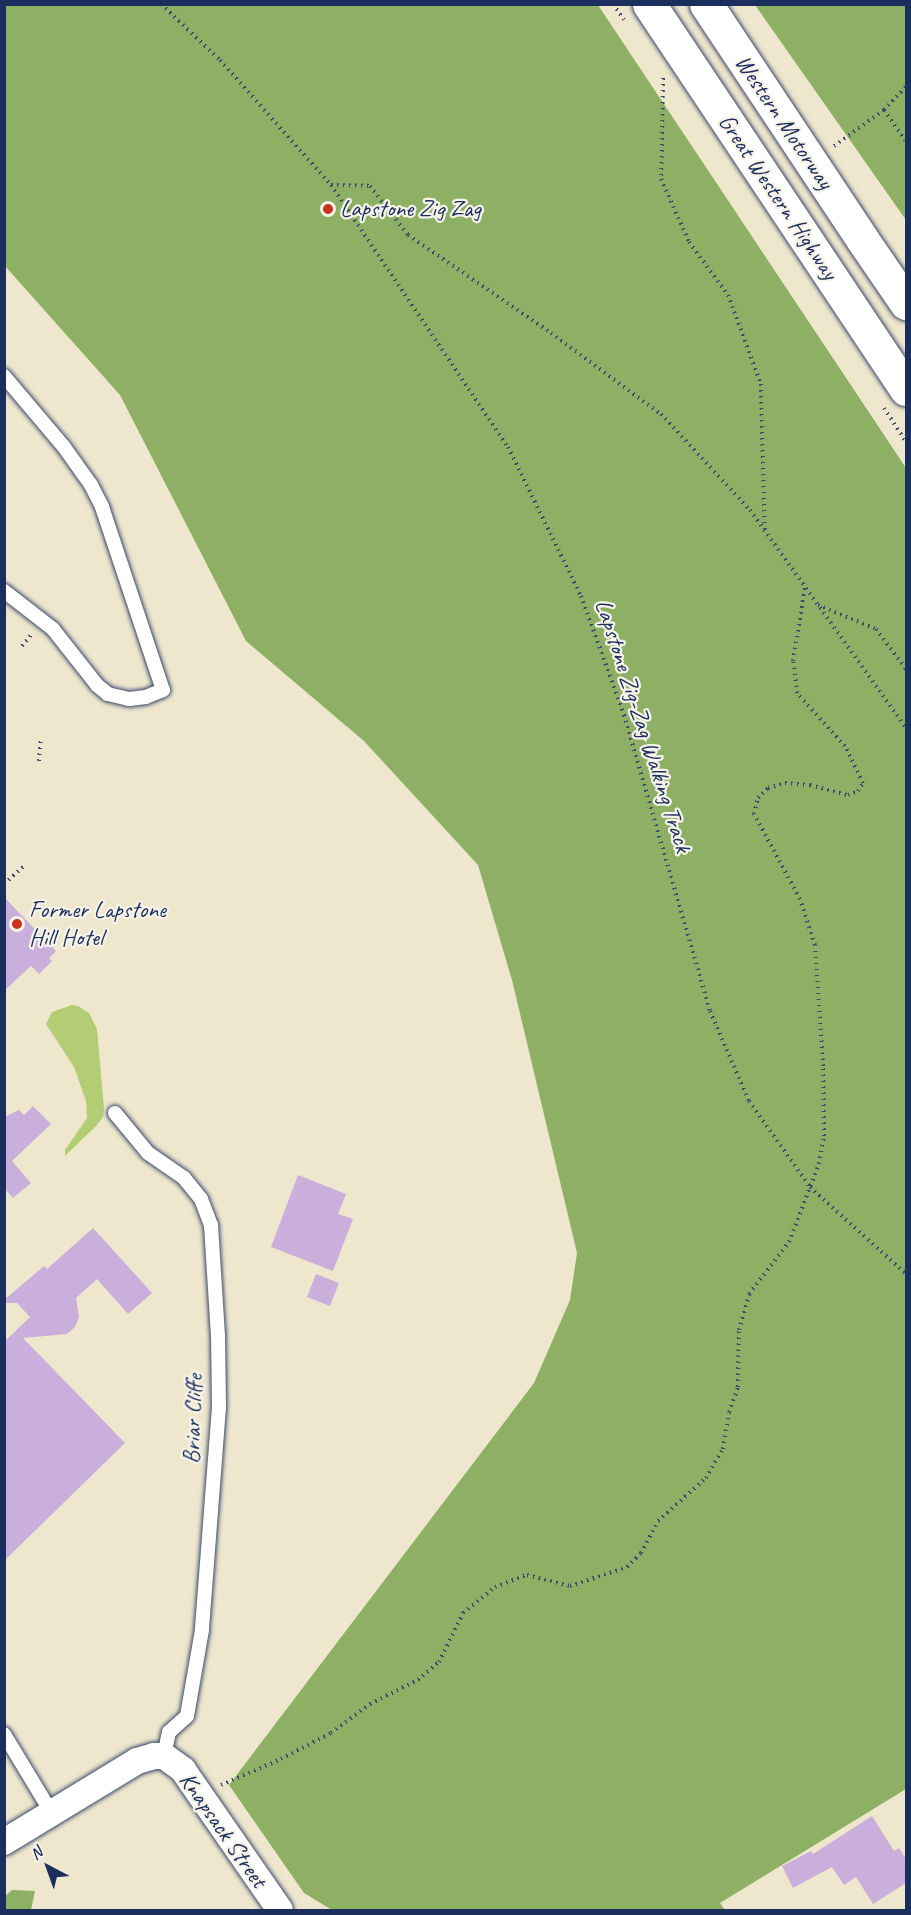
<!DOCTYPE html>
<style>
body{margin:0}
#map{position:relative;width:911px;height:1915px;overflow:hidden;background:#efe7cd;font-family:Caveat,sans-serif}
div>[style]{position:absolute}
.green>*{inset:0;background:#b2cd73}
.forest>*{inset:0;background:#8db065}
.building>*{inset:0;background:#caaedc}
.path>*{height:4px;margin-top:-2px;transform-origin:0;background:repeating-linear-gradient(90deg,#3b4b6f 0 1.5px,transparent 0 6px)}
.roads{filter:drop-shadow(0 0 2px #3b4b6f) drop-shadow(0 0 2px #3b4b6f)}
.service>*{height:14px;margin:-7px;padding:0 7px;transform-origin:7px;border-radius:7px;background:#fff}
.minor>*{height:26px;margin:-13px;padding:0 13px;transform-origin:13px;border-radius:13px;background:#fff}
.trunk>*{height:33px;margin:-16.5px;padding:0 16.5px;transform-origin:16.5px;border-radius:16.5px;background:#fff}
.motorway>*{height:33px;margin:-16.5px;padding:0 16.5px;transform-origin:16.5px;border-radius:16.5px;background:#fff}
.dots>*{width:16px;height:16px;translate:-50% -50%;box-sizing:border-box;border:3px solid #f7f3e8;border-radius:50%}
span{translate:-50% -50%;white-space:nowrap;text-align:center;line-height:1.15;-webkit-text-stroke:4.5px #f7f3e8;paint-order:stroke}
.street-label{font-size:24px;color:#1b2f5e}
.poi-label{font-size:24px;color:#1b2f5e}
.left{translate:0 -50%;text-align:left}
.frame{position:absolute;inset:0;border:6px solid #1b2f5e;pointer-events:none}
.north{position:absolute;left:18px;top:1837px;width:60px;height:60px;-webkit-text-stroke:4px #f7f3e8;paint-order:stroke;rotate:319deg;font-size:16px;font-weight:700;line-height:24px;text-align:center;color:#1b2f5e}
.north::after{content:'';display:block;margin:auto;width:21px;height:27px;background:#1b2f5e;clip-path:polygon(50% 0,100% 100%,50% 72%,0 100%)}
</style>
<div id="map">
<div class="green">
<i style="clip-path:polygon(72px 1005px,78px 1006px,89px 1013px,97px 1029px,104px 1109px,103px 1117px,96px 1126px,65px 1156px,65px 1150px,87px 1118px,86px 1101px,74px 1067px,46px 1024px,52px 1012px)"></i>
</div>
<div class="forest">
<i style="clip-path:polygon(4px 5px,598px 5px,906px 468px,906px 1789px,720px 1903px,725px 1910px,332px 1910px,304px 1893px,229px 1785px,534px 1383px,570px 1300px,577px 1253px,512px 980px,478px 865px,364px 741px,246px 641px,120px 395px,5px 266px)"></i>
<i style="clip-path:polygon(755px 5px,906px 5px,906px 220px)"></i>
<i style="clip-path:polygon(12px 1890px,35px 1891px,31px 1910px,5px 1910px,5px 1896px)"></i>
</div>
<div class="building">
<i style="clip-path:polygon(4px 897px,56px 951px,49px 958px,52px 961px,39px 974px,31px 966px,4px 991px)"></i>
<i style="clip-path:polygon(33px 1106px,51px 1124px,12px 1161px,31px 1183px,13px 1198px,4px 1188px,4px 1117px,19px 1110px,24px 1115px)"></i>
<i style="clip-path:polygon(298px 1175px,346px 1194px,338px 1214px,353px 1219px,333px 1271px,271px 1247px)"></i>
<i style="clip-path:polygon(93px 1228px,152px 1293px,128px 1314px,97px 1279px,76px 1298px,79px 1317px,75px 1327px,67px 1334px,23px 1338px,125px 1443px,4px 1561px,4px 1342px,30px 1317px,17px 1303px,4px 1303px,4px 1300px,44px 1266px,47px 1269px)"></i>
<i style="clip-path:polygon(316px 1274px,339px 1283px,330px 1306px,307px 1297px)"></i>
<i style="clip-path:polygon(872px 1816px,894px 1851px,899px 1848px,906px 1859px,906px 1883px,873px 1904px,856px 1877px,844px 1885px,832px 1867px,793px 1888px,782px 1866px,811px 1851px,813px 1854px)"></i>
</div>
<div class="path">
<i style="left:161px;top:4px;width:81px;rotate:43.5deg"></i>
<i style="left:220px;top:60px;width:167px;rotate:48.4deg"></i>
<i style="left:331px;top:185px;width:316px;rotate:56deg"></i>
<i style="left:508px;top:447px;width:166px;rotate:63.9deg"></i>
<i style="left:581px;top:596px;width:127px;rotate:70.1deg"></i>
<i style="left:624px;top:715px;width:308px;rotate:73.8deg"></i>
<i style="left:710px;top:1011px;width:98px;rotate:66.6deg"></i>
<i style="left:749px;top:1101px;width:105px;rotate:54.7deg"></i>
<i style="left:810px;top:1187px;width:130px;rotate:42.2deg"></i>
<i style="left:613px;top:4px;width:19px;rotate:55deg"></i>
<i style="left:663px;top:78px;width:101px;rotate:91.1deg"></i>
<i style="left:661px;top:179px;width:69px;rotate:66deg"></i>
<i style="left:689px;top:242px;width:66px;rotate:53.7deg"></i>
<i style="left:728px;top:295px;width:95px;rotate:69.7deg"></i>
<i style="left:761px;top:384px;width:148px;rotate:88.5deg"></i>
<i style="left:884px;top:110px;width:38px;rotate:55deg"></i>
<i style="left:834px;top:146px;width:62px;rotate:-35.8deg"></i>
<i style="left:884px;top:110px;width:33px;rotate:-47deg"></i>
<i style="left:331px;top:185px;width:39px;rotate:1deg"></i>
<i style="left:370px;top:186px;width:62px;rotate:52.2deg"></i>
<i style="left:408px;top:235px;width:173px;rotate:34.4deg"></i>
<i style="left:551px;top:333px;width:137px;rotate:36.4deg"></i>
<i style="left:661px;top:414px;width:131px;rotate:47.2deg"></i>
<i style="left:750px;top:510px;width:268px;rotate:54.4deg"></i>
<i style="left:884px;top:408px;width:40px;rotate:57.1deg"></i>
<i style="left:818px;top:605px;width:63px;rotate:22.5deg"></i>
<i style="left:876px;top:629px;width:50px;rotate:53.1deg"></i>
<i style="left:22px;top:646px;width:14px;rotate:-51deg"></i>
<i style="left:39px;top:761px;width:22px;rotate:-85deg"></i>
<i style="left:4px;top:884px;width:28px;rotate:-42deg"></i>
<i style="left:221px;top:1785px;width:65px;rotate:-23.4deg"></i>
<i style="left:281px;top:1759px;width:56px;rotate:-27.5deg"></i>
<i style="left:331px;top:1733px;width:49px;rotate:-36.6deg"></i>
<i style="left:370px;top:1704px;width:54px;rotate:-26.6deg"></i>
<i style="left:418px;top:1680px;width:28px;rotate:-41deg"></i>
<i style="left:439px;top:1662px;width:55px;rotate:-63.9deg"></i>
<i style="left:463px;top:1613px;width:41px;rotate:-39.1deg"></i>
<i style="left:495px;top:1587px;width:34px;rotate:-21deg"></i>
<i style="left:527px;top:1575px;width:44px;rotate:14.3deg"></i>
<i style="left:570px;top:1586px;width:60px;rotate:-18.4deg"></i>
<i style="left:627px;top:1567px;width:20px;rotate:-45deg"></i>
<i style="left:641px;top:1553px;width:36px;rotate:-62deg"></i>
<i style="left:658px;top:1521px;width:64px;rotate:-41.9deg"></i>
<i style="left:706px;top:1478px;width:34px;rotate:-60deg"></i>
<i style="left:723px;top:1449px;width:37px;rotate:-81deg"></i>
<i style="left:729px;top:1412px;width:27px;rotate:-70deg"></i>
<i style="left:738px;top:1387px;width:57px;rotate:-89deg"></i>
<i style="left:739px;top:1330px;width:37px;rotate:-74deg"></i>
<i style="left:749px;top:1294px;width:66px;rotate:-52.4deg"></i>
<i style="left:789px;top:1242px;width:84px;rotate:-69deg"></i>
<i style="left:819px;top:1164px;width:28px;rotate:-80deg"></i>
<i style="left:824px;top:1136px;width:70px;rotate:-90.8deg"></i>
<i style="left:823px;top:1066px;width:121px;rotate:-93.8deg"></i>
<i style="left:815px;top:945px;width:48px;rotate:-108.1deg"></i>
<i style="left:800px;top:899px;width:97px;rotate:-118.4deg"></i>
<i style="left:754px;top:814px;width:16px;rotate:-76deg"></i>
<i style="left:758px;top:798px;width:14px;rotate:-45deg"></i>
<i style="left:768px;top:788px;width:18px;rotate:-16deg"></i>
<i style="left:785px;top:783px;width:25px;rotate:5deg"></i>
<i style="left:810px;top:785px;width:39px;rotate:15deg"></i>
<i style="left:848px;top:795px;width:11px;rotate:-22deg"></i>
<i style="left:858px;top:791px;width:9px;rotate:-58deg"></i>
<i style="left:863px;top:783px;width:41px;rotate:-115.9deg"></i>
<i style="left:845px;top:746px;width:72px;rotate:-132.2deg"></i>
<i style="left:797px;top:693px;width:32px;rotate:-97deg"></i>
<i style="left:793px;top:661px;width:74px;rotate:-80.7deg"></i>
</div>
<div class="roads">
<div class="service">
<i style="left:4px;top:376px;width:93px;rotate:49.8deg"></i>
<i style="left:64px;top:447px;width:47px;rotate:54.6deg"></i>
<i style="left:91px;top:485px;width:25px;rotate:63deg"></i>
<i style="left:102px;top:507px;width:193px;rotate:71.6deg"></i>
<i style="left:163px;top:690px;width:18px;rotate:158deg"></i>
<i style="left:146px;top:697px;width:17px;rotate:173deg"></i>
<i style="left:129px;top:699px;width:22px;rotate:-167deg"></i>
<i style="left:108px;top:694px;width:14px;rotate:-141deg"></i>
<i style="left:97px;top:685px;width:71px;rotate:-128.2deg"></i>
<i style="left:53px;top:629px;width:62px;rotate:-142.2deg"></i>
<i style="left:115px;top:1113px;width:52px;rotate:50.5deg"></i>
<i style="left:148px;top:1153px;width:44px;rotate:34.8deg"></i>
<i style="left:184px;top:1178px;width:27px;rotate:51deg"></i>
<i style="left:201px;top:1199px;width:28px;rotate:69deg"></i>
<i style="left:211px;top:1225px;width:110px;rotate:86.4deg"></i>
<i style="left:218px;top:1335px;width:72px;rotate:89.2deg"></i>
<i style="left:219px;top:1407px;width:224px;rotate:94.4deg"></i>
<i style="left:202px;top:1630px;width:87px;rotate:99.9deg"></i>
<i style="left:187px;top:1716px;width:24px;rotate:138deg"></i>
<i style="left:169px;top:1732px;width:25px;rotate:102deg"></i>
<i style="left:4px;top:1734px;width:91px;rotate:58.9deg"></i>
</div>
<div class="minor">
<i style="left:4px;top:1842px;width:156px;rotate:-31.3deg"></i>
<i style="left:137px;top:1761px;width:18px;rotate:-16deg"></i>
<i style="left:154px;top:1756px;width:10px"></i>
<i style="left:164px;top:1756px;width:24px;rotate:36deg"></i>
<i style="left:183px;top:1770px;width:170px;rotate:55.3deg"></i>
</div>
<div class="trunk">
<i style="left:649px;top:4px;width:463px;rotate:56.3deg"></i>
<i style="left:862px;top:239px;width:78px;rotate:55.5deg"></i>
</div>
<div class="motorway">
<i style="left:706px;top:4px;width:282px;rotate:56.4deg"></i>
</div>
</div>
<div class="dots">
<i style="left:328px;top:209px;background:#c8321e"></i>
<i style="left:17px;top:924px;background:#c8321e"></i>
</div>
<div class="street-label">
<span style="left:784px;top:122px;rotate:56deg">Western Motorway</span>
<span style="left:778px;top:197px;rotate:56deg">Great Western Highway</span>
<span style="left:643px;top:726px;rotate:72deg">Lapstone Zig-Zag Walking Track</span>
<span style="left:193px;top:1419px;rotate:-88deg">Briar Cliffe</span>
<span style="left:223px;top:1830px;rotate:55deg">Knapsack Street</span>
</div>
<div class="poi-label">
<span class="left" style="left:340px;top:209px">Lapstone Zig Zag</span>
<span class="left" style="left:29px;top:924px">Former Lapstone<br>Hill Hotel</span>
</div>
<div class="frame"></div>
<div class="north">N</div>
</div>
